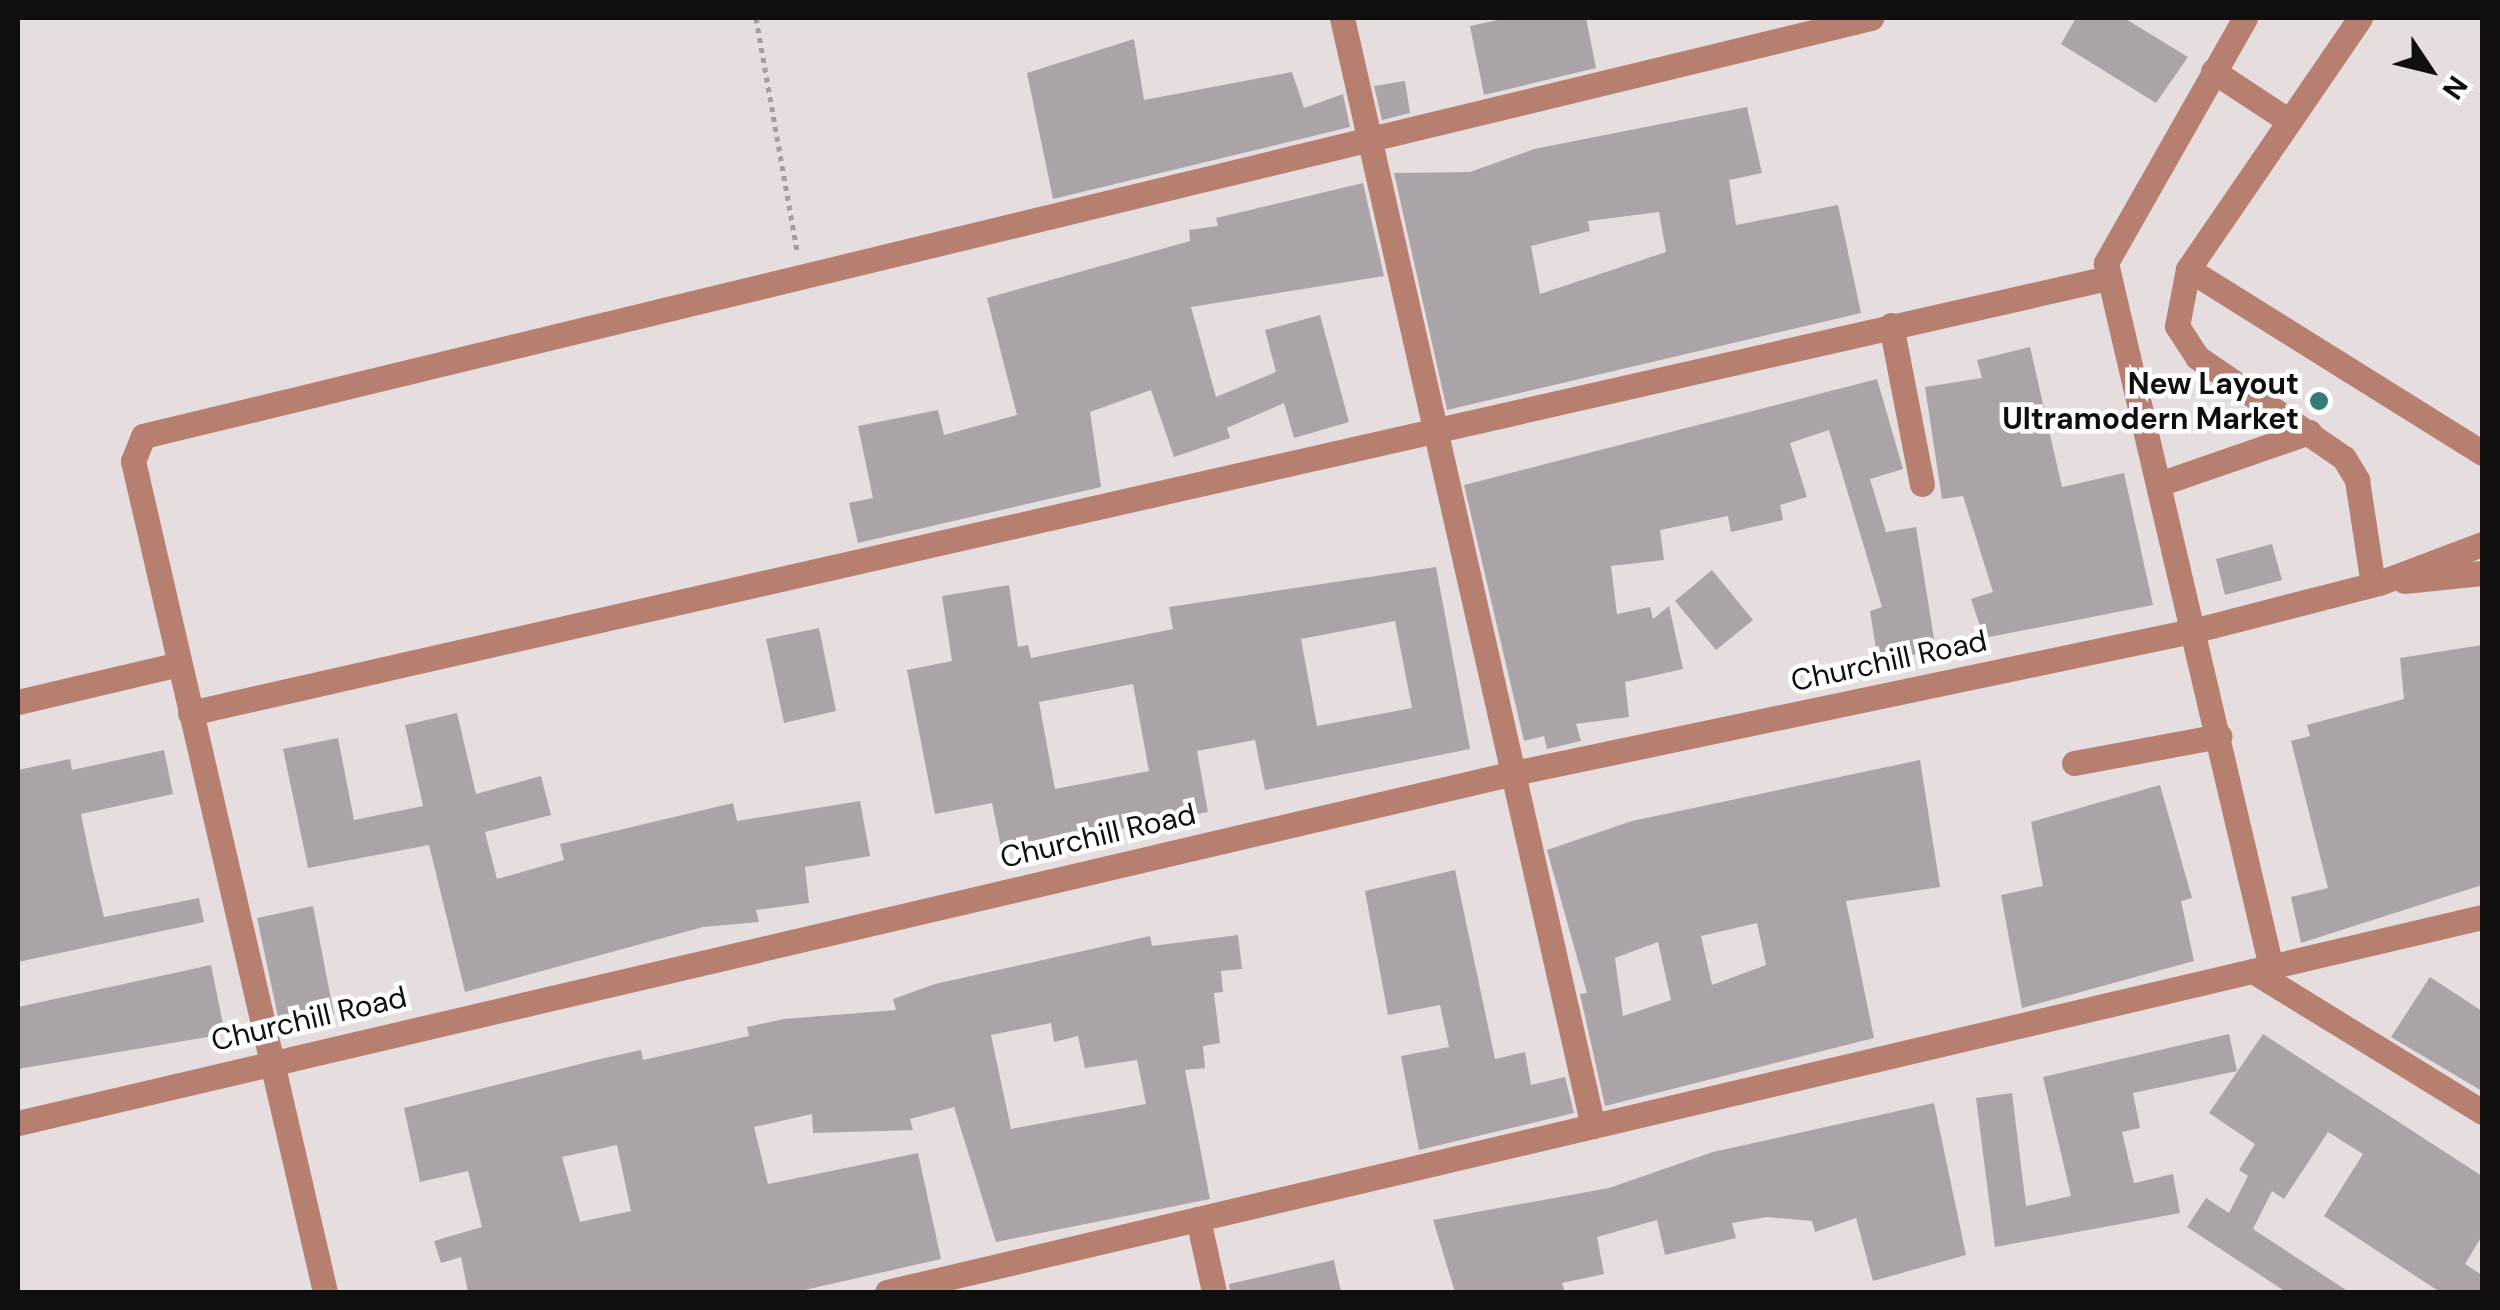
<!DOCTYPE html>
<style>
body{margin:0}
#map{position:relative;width:2500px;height:1310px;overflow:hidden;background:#e6dddf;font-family:"DM Sans",sans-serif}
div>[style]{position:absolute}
.building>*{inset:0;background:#aaa4a9}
.path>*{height:5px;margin-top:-2.5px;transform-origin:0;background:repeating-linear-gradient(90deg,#a49d9f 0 5px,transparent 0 10px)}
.minor>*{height:25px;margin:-12.5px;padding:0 12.5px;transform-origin:12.5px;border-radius:12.5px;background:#b67f6f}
.dots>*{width:28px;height:28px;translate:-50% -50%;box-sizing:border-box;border:5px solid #fff;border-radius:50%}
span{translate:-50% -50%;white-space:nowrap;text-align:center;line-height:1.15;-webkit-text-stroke:9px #fff;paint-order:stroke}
.poi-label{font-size:30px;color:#110e0f;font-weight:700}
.right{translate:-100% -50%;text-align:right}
.street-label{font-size:30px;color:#110e0f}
.frame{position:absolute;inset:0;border:20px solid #110e0f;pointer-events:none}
.north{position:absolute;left:2380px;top:20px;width:100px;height:100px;-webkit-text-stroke:8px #fff;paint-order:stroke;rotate:125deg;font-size:28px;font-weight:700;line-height:40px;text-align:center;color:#110e0f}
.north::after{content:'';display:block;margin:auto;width:35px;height:45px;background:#110e0f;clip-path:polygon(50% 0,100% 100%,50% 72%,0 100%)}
</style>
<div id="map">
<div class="building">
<i style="clip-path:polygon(1507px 18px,1586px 18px,1596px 68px,1484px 95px,1470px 26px)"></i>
<i style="clip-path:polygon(2076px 18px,2124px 18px,2188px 57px,2156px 103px,2061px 44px)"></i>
<i style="clip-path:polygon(1134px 39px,1144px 100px,1292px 72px,1304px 108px,1343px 94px,1350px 127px,1053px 199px,1027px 73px)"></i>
<i style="clip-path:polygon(1405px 81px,1410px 113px,1382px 120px,1374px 86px)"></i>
<i style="clip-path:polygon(evenodd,1747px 107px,1762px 173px,1729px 180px,1736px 225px,1838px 205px,1861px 313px,1447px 410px,1394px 173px,1470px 172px,1534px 149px,1747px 107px,1659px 212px,1666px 252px,1540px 294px,1531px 246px,1590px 231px,1588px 221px,1659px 212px)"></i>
<i style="clip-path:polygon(1363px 183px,1384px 276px,1191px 307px,1216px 397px,1276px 372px,1265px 330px,1320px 315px,1349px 422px,1294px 438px,1284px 403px,1227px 428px,1230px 438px,1174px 457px,1151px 390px,1090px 412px,1101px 487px,858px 543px,849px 503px,873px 498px,858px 426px,938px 410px,944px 435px,1017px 415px,987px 298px,1190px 241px,1189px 230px,1218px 226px,1216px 218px)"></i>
<i style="clip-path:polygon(2030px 347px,2062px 487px,2124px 473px,2153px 605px,1984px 638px,1971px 599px,1993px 592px,1963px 496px,1942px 499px,1925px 387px,1982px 378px,1977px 360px)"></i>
<i style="clip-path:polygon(1877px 379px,1903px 469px,1870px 479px,1886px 532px,1916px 527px,1936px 651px,1878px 661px,1870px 611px,1882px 607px,1829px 430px,1790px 443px,1807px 497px,1780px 505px,1783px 520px,1731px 532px,1728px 516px,1660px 530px,1664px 560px,1611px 566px,1617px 614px,1650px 607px,1653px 619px,1669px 606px,1683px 669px,1625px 682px,1629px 717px,1576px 724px,1581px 741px,1547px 749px,1544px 736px,1524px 741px,1464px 485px)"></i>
<i style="clip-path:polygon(2272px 544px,2282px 580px,2225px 595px,2216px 559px)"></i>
<i style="clip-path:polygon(evenodd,1436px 567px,1470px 749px,1265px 790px,1255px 740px,1197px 751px,1208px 812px,1002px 852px,992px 803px,935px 814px,907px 670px,952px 661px,942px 596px,1009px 585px,1018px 647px,1028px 645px,1031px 658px,1173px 629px,1169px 607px,1436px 567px,1395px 621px,1412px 708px,1317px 726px,1301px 639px,1395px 621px,1436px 567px,1133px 684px,1149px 771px,1055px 789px,1039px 702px,1133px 684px)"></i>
<i style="clip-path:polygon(1712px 570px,1753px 620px,1716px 650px,1675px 601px)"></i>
<i style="clip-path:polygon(819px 628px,836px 711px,784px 723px,766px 639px)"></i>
<i style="clip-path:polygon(2482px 645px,2482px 885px,2301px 943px,2291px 897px,2328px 888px,2291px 741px,2310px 736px,2307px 725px,2404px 699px,2400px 658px)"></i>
<i style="clip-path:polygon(457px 713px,476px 794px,541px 776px,551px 815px,485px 832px,497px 879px,564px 860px,560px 844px,733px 803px,737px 821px,860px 801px,870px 856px,805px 867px,809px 903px,756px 910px,759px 922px,703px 927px,465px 992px,429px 845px,308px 868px,283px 749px,338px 738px,354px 820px,423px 806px,405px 725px)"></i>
<i style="clip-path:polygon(164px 750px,173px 794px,81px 814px,91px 863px,104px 917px,199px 898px,204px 922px,18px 962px,18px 770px,70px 759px,72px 770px)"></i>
<i style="clip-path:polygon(evenodd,1920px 760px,1940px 887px,1846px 901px,1874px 1038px,1605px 1106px,1580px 994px,1587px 993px,1547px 850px,1632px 821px,1920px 760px,1757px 923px,1766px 965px,1712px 985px,1701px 936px,1757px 923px,1920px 760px,1658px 942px,1671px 1000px,1623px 1016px,1615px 958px,1658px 942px)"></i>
<i style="clip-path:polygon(2160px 785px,2192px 898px,2181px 901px,2194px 961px,2022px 1008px,2001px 895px,2043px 886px,2031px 822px)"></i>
<i style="clip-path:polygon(1455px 870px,1495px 1059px,1525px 1052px,1531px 1085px,1565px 1077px,1574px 1113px,1419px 1150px,1401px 1056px,1449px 1047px,1440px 1005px,1388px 1015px,1365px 891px)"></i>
<i style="clip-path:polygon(313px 906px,334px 1015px,280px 1026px,257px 918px)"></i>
<i style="clip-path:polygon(evenodd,1238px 935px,1242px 969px,1221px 971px,1223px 992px,1214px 993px,1220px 1043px,1203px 1046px,1205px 1068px,1185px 1070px,1210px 1199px,996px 1242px,954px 1107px,910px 1119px,913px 1130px,813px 1133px,812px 1114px,754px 1127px,768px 1184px,918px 1153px,941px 1259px,796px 1292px,468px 1292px,461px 1257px,441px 1263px,434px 1241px,482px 1227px,468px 1171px,420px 1182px,404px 1108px,600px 1059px,641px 1050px,643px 1060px,749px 1036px,747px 1027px,784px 1019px,896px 1010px,893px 999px,935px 984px,1150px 936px,1152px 946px,1238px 935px,1051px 1023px,1054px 1042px,1078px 1036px,1085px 1068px,1137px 1060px,1146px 1104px,1011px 1129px,991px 1035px,1051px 1023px,1238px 935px,617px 1145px,631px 1211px,580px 1222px,562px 1157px,617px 1145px)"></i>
<i style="clip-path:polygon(211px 965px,225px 1034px,18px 1069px,18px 1007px)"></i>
<i style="clip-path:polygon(2430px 977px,2482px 1011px,2482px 1091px,2391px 1037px)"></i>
<i style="clip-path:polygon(2229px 1034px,2237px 1071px,2133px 1093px,2140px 1128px,2122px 1132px,2134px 1183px,2173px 1174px,2180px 1213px,1995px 1247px,1976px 1098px,2012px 1093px,2026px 1206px,2071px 1196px,2043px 1077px)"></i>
<i style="clip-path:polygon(2263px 1034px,2482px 1176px,2482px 1236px,2465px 1264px,2482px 1275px,2482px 1292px,2440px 1292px,2324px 1216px,2363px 1154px,2328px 1132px,2284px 1199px,2272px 1191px,2253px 1229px,2349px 1292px,2286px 1292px,2187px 1227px,2206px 1198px,2229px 1213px,2248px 1176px,2239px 1170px,2255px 1144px,2209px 1113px)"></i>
<i style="clip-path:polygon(1934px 1103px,1966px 1255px,1873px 1281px,1856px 1218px,1815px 1232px,1812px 1221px,1767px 1217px,1732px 1223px,1736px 1238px,1665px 1255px,1657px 1220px,1597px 1237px,1604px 1274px,1562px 1283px,1565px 1292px,1455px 1292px,1433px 1220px,1609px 1188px,1713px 1152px)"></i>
<i style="clip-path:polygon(1334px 1260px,1341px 1292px,1230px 1292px,1229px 1284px)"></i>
</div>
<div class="path">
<i style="left:756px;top:18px;width:237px;rotate:80deg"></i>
</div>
<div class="minor">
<i style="left:1342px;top:18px;width:1136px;rotate:77.24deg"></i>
<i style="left:2245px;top:18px;width:282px;rotate:119.6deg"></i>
<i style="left:2106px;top:263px;width:723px;rotate:76.81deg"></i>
<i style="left:2360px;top:18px;width:304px;rotate:124.4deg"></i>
<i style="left:2188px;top:269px;width:58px;rotate:100.9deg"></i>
<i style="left:2177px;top:326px;width:37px;rotate:57deg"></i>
<i style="left:2197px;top:357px;width:178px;rotate:34.5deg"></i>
<i style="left:2344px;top:458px;width:26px;rotate:59deg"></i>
<i style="left:2357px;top:480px;width:105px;rotate:81.3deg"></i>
<i style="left:2213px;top:71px;width:91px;rotate:33.3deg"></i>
<i style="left:2188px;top:269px;width:347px;rotate:32deg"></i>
<i style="left:1891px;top:325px;width:162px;rotate:79deg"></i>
<i style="left:2159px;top:484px;width:159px;rotate:-19.1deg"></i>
<i style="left:2404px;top:581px;width:78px;rotate:-5.9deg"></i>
<i style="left:18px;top:702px;width:165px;rotate:-13.3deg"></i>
<i style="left:190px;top:713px;width:1966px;rotate:-12.78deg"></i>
<i style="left:2074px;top:763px;width:148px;rotate:-10.5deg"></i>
<i style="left:2253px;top:971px;width:269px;rotate:31.6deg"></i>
<i style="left:18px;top:1123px;width:1536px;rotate:-13.17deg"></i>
<i style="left:1514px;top:773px;width:697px;rotate:-11.84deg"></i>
<i style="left:2196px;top:630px;width:189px;rotate:-14.4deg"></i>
<i style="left:2379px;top:583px;width:110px;rotate:-20.7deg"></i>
<i style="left:1198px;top:1219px;width:75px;rotate:77.6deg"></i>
<i style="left:325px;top:1292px;width:853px;rotate:-103.01deg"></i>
<i style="left:133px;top:461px;width:27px;rotate:-68deg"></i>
<i style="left:143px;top:436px;width:1778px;rotate:-13.6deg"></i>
<i style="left:887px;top:1292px;width:1638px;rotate:-13.23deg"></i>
</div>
<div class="dots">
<i style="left:2319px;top:401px;background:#347c76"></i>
</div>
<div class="poi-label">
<span class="right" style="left:2299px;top:401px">New Layout<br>Ultramodern Market</span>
</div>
<div class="street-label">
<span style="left:1889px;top:661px;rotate:-12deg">Churchill Road</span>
<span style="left:1098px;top:836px;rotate:-13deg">Churchill Road</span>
<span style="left:309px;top:1019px;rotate:-13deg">Churchill Road</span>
</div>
<div class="frame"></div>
<div class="north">N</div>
</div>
